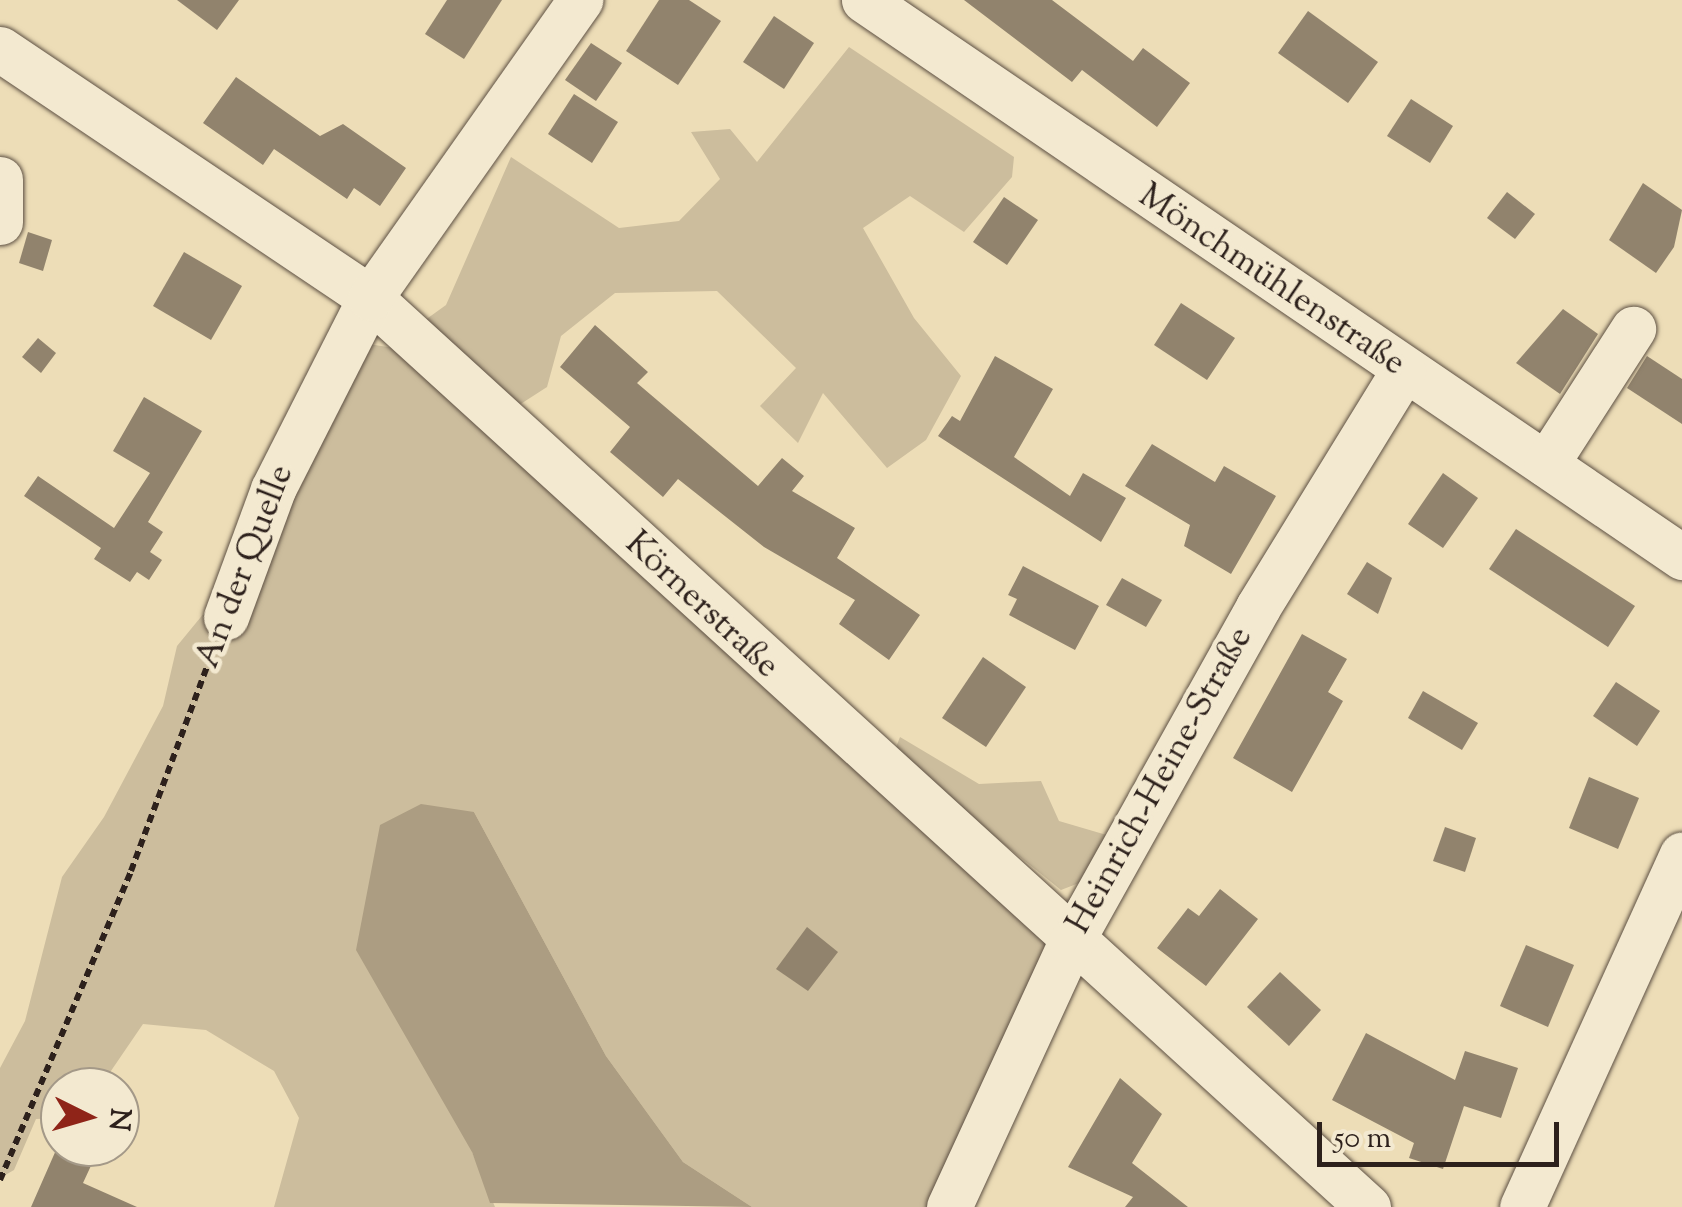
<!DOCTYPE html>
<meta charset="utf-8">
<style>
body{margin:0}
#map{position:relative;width:1682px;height:1207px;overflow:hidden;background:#edddb7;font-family:"Sorts Mill Goudy",serif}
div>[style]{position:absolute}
.green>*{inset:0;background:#ccbd9d}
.water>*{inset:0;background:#ac9d82}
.building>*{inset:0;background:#91836d}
.path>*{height:6px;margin-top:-3px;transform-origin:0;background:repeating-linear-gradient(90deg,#2d211c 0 8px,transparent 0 13px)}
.roads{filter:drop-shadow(0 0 2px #5d5043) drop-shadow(0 0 2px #5d5043)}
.minor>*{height:45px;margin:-22.5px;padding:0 22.5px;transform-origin:22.5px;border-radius:22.5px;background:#f3e9d0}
span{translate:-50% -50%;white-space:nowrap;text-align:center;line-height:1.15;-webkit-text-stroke:9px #f3e9d0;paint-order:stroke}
.street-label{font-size:35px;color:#2d211c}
.north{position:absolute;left:40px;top:1067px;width:100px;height:100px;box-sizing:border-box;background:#f3e9d0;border:2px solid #a49988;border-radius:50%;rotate:95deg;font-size:28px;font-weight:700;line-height:40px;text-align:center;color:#2d211c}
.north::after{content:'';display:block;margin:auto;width:35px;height:45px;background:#8f2418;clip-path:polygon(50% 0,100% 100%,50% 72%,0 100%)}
.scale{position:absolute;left:1317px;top:1122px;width:242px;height:45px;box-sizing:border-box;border:5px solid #2d211c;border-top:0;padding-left:12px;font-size:30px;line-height:35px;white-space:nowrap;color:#2d211c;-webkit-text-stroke:8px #f3e9d0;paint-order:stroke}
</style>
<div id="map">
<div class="green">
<i style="clip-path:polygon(849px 47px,1014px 157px,1012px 177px,964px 232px,910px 196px,863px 228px,914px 318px,961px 376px,926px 440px,887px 468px,823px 393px,798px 443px,760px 406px,796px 368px,717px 291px,615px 293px,561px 336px,547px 387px,516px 407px,421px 323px,446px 305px,511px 157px,619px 228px,679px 221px,720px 179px,691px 132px,730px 129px,757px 162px)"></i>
<i style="clip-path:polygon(368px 344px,401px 349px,1060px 945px,941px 1207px,752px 1207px,683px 1162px,606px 1056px,474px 812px,472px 1152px,495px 1207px,274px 1207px,299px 1118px,274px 1071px,206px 1030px,143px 1024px,100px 1087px,60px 1087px,60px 1118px,36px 1119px,14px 1170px,0 1178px,0 1068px,25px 1021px,62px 877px,104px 817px,163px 706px,177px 646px,214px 601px,259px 594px,300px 463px)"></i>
<i style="clip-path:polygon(900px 737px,979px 784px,1041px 781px,1059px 821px,1110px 836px,1092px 878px,1061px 890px,893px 755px)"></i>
</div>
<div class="water">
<i style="clip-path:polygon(421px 804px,474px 812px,606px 1056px,683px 1162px,752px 1207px,490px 1203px,472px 1152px,356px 950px,380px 825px)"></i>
</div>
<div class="building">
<i style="clip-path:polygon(177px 0,239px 0,217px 30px)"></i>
<i style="clip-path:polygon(447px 0,502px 0,464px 59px,425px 34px)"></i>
<i style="clip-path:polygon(659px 0,689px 0,721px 21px,678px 85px,626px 51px)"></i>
<i style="clip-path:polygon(964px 0,1052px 0,1133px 61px,1143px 48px,1190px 83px,1157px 127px,1082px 70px,1072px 82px)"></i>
<i style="clip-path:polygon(1308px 11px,1378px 62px,1348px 103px,1278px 53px)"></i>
<i style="clip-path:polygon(774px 16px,814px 43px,784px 89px,743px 62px)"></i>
<i style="clip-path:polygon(591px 43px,622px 63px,596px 101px,565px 80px)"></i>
<i style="clip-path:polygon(236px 77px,320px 136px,343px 124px,406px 168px,380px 206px,354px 188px,347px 199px,274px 149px,263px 165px,203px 123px)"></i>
<i style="clip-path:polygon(574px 94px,618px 122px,592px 163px,548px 134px)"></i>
<i style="clip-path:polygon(1411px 99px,1453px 126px,1430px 163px,1387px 136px)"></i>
<i style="clip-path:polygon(1643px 183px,1682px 210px,1674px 247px,1656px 273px,1609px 240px)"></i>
<i style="clip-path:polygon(1507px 192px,1535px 214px,1515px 239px,1487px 218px)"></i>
<i style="clip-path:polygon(1004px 197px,1038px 220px,1007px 265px,973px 242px)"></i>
<i style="clip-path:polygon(28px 232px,52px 240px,43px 271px,19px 263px)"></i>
<i style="clip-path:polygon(184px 252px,242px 286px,211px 340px,153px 306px)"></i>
<i style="clip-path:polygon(1181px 303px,1235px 338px,1207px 380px,1154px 345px)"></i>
<i style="clip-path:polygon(1563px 309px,1598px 334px,1560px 394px,1516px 363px)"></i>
<i style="clip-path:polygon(595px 325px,648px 372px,637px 383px,758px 486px,782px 458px,804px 476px,792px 491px,855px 528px,837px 558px,920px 615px,889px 660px,839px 624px,855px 600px,764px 547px,678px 479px,663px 497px,610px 452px,630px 427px,560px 367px)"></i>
<i style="clip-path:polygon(38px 338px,56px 353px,41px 373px,22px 357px)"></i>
<i style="clip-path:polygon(995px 356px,1053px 389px,1014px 457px,1070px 496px,1083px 473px,1126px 498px,1101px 542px,938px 436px,952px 416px,960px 421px)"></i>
<i style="clip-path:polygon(1647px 356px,1682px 379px,1682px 424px,1627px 388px)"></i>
<i style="clip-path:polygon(144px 397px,202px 431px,148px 522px,163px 532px,150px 552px,162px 560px,149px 580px,137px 572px,130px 582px,94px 559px,101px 548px,24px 496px,38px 476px,114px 528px,150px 473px,113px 451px)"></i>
<i style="clip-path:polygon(1152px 444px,1215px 482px,1224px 466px,1276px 496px,1231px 574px,1184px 546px,1190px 525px,1125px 486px)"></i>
<i style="clip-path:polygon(1443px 473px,1478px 498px,1443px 548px,1408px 524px)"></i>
<i style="clip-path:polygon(1516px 529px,1635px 606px,1608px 647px,1489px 569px)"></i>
<i style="clip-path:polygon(1367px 562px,1392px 578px,1378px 614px,1347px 594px)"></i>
<i style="clip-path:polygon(1023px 566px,1099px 606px,1075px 650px,1009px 615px,1017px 599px,1008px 595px)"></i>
<i style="clip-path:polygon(1122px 578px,1162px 600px,1146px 627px,1106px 605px)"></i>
<i style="clip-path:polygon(1302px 634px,1347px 659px,1328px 692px,1343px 701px,1292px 792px,1233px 758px)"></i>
<i style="clip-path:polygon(983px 657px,1026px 687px,986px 747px,942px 718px)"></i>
<i style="clip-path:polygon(1616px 682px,1660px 711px,1637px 746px,1593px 716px)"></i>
<i style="clip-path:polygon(1423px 691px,1478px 723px,1462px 750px,1408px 718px)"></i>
<i style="clip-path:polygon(1589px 777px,1639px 798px,1618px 849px,1569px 828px)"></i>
<i style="clip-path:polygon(1445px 827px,1476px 838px,1465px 872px,1433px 861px)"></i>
<i style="clip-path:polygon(1220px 889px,1258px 919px,1206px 986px,1157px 948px,1188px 908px,1199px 916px)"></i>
<i style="clip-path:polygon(807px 927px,838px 952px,808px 991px,776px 969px)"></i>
<i style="clip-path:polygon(1526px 945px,1574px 965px,1548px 1027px,1500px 1006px)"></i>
<i style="clip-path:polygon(1280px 972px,1321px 1010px,1289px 1046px,1247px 1007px)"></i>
<i style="clip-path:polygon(1366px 1033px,1455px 1080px,1465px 1051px,1518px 1068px,1501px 1118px,1464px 1106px,1443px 1169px,1409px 1158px,1414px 1143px,1332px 1100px)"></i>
<i style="clip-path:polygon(1120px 1078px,1162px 1114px,1132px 1163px,1188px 1207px,1125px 1207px,1133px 1197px,1068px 1167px)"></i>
<i style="clip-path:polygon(60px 1141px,95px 1157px,83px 1183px,137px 1207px,31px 1207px)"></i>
</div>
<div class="path">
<i style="left:0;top:1180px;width:336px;rotate:-67deg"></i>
<i style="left:131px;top:871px;width:236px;rotate:-69.6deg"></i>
</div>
<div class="roads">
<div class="minor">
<i style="left:864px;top:0;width:990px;rotate:34.25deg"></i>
<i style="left:0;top:49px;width:446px;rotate:33.9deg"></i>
<i style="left:370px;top:298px;width:1350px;rotate:42.33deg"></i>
<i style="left:0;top:179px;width:43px;rotate:90deg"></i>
<i style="left:1546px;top:464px;width:161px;rotate:-57.2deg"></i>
<i style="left:226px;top:617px;width:136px;rotate:-69.8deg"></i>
<i style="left:273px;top:489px;width:214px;rotate:-63.1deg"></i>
<i style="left:370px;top:298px;width:365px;rotate:-54.8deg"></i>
<i style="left:949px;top:1207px;width:292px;rotate:-65.3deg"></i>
<i style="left:1071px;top:942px;width:384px;rotate:-60.8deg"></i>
<i style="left:1258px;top:607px;width:277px;rotate:-58.4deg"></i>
<i style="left:1522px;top:1207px;width:387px;rotate:-65.6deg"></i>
</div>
</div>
<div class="street-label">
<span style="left:1271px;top:281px;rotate:34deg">Mönchmühlenstraße</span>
<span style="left:246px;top:567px;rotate:-69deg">An der Quelle</span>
<span style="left:701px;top:606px;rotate:43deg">Körnerstraße</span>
<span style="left:1161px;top:781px;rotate:-61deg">Heinrich-Heine-Straße</span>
</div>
<div class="north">N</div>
<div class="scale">50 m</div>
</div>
